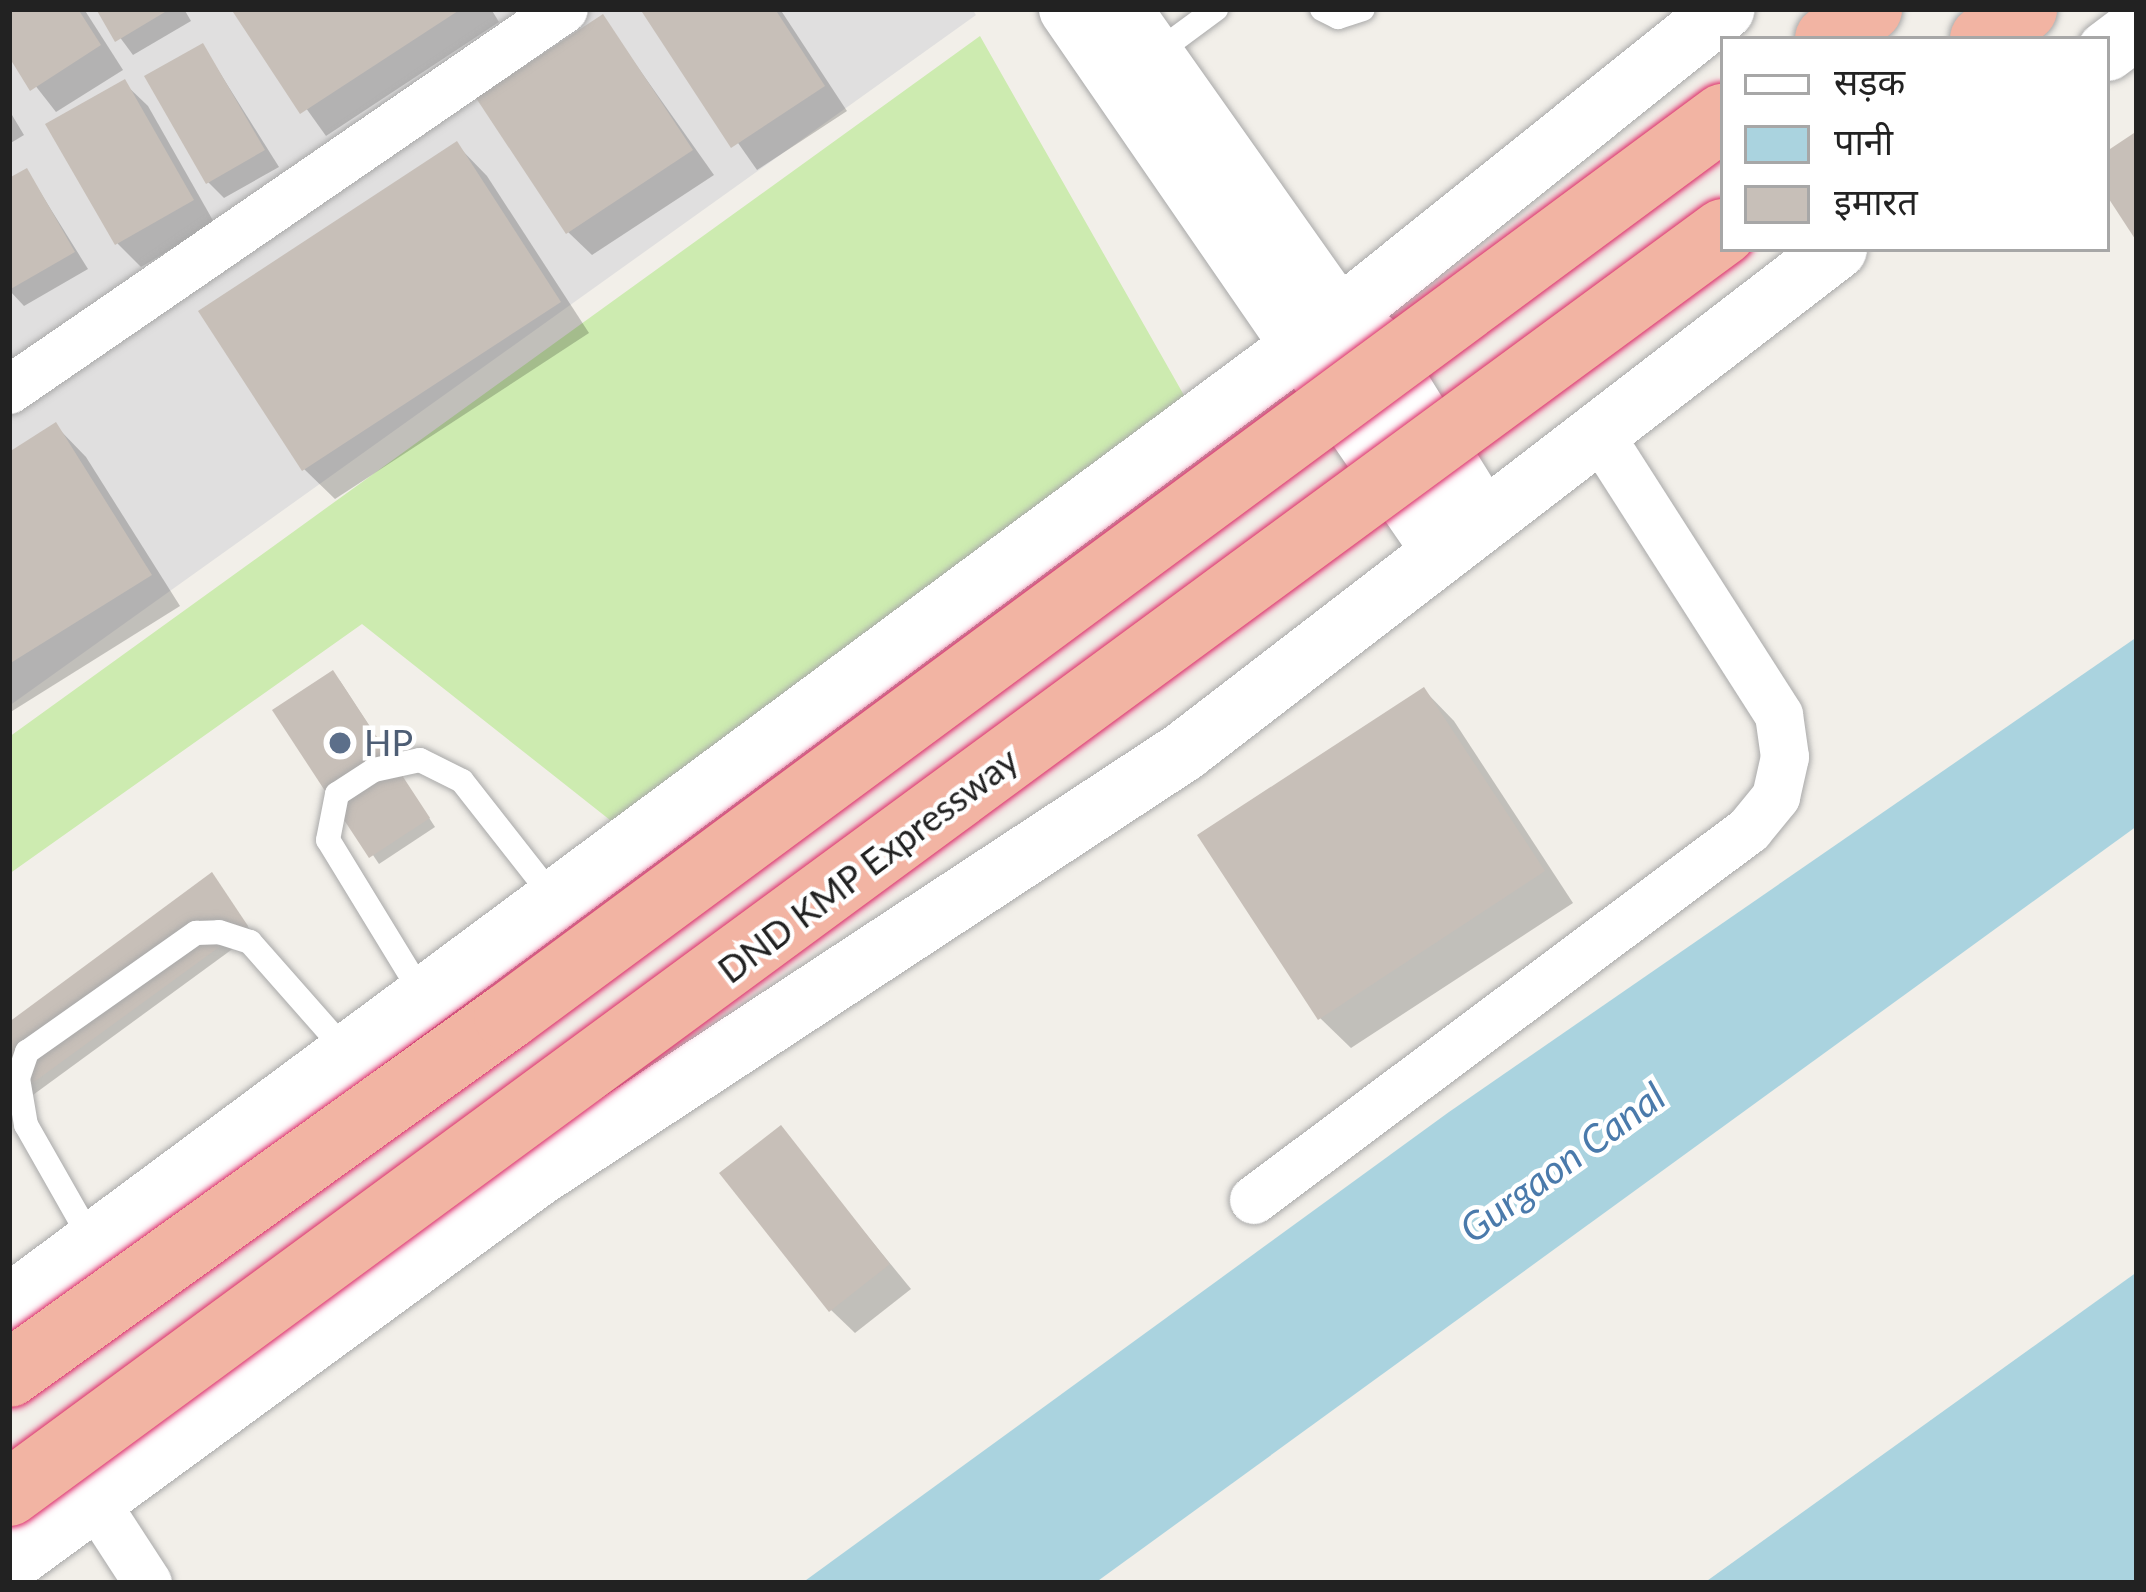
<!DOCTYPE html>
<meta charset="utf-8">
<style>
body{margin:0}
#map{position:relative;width:2146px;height:1592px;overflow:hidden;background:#f2efe9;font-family:Lato,"Noto Sans Devanagari",sans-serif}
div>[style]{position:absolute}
.residential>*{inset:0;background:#e0dfdf}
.grass>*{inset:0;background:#cdebb0}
.water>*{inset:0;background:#aad3df}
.shadow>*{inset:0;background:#0003}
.building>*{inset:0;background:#c7bfb8}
.roads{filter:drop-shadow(0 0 3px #a9a9a9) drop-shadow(0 0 3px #a9a9a9)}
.service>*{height:24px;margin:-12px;padding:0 12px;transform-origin:12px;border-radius:12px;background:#fff}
.minor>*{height:48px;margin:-24px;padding:0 24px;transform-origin:24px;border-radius:24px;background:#fff}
.tertiary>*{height:60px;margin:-30px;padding:0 30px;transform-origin:30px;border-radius:30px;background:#fff}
.trunk>*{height:66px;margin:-33px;padding:0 33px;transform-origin:33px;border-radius:33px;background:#f2b4a3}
.bridges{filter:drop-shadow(0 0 3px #dc2a67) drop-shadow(0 0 3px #dc2a67)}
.trunk-bridge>*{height:66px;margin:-33px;padding:0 33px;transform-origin:33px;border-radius:33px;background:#f2b4a3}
.dots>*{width:33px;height:33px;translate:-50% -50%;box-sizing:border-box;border:6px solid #fff;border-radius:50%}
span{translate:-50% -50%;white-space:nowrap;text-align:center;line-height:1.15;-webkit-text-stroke:9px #fff;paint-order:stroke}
.service-label{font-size:36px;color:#4e5e75}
.left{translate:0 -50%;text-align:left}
.street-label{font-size:36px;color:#222}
.water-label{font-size:39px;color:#4a7aab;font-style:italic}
.frame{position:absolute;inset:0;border:12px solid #222;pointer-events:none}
.legend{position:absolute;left:1720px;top:36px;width:390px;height:216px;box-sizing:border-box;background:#fff;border:3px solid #a7a7a7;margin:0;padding:15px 21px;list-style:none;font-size:36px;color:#222}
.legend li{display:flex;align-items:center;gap:24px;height:60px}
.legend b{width:60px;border:3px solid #a7a7a7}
</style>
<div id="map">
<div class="residential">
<i style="clip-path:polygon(9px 9px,972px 9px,976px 15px,9px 706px)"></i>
</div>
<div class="grass">
<i style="clip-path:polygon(980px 36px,1206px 434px,634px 839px,362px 624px,9px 874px,9px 737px)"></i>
</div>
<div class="water">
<i style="clip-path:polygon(2137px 637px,2137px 826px,1095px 1583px,802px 1583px,1449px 1112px)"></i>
<i style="clip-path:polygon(2137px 1272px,2137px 1583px,1704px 1583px)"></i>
</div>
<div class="shadow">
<i style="clip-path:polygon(9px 9px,84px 9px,123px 70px,56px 112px,9px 52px)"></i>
<i style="clip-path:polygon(99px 9px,184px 9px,191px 21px,133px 55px)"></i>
<i style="clip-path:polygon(235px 9px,491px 9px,499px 22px,326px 136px)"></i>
<i style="clip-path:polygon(644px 9px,780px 9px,847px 111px,757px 170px)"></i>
<i style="clip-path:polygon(603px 18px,714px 175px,592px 255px,568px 232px)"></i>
<i style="clip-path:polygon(203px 46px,279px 167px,224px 198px,208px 182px)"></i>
<i style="clip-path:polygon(124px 83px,148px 106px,215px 224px,141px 267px,118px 244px,50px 125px)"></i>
<i style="clip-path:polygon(9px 110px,24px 135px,9px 144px)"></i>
<i style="clip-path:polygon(457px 145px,487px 176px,589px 333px,335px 499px,304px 469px)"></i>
<i style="clip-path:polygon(27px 171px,88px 269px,24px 306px,9px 290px,9px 181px)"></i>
<i style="clip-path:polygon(56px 426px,86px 457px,180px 606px,9px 713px,9px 455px)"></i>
<i style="clip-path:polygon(340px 681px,435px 827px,379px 864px,276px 711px)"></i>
<i style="clip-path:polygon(1424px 690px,1454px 721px,1573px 903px,1351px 1048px,1320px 1018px)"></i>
<i style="clip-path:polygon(212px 875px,253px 934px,22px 1103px,9px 1090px,9px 1026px)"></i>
<i style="clip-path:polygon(780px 1129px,911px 1289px,855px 1333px,831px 1310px)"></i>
</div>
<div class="building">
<i style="clip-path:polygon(9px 9px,78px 9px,101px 45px,30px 91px,9px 57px)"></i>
<i style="clip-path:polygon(96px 9px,170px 9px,115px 42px)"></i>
<i style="clip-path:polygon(231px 9px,461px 9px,300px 114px)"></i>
<i style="clip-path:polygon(640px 9px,775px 9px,825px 86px,731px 148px)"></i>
<i style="clip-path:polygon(603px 14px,693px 150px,566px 234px,476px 98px)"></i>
<i style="clip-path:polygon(203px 43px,265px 150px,206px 184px,144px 76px)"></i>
<i style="clip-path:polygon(125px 79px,194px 200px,115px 245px,45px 124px)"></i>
<i style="clip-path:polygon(2137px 131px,2137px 242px,2107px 196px,2107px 151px)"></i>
<i style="clip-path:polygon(457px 141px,561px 302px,302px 471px,198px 311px)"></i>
<i style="clip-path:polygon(27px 168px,75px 252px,9px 290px,9px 178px)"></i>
<i style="clip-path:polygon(56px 422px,152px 575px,9px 664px,9px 452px)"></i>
<i style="clip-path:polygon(333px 670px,430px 818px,369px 858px,272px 710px)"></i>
<i style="clip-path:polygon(1424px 687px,1545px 871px,1318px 1020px,1197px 835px)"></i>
<i style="clip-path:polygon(212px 872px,248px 926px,12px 1098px,9px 1022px)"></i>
<i style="clip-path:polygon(781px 1125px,890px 1264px,829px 1312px,719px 1173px)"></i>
</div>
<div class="roads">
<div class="service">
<i style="left:1322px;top:9px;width:18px;rotate:27deg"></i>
<i style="left:1338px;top:17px;width:26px;rotate:-18deg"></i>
<i style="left:1155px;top:54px;width:76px;rotate:-36.4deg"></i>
<i style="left:424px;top:997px;width:184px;rotate:-121.4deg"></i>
<i style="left:328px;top:840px;width:47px;rotate:-78.9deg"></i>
<i style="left:337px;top:794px;width:44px;rotate:-33deg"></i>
<i style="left:374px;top:770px;width:47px;rotate:-12.3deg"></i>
<i style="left:420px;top:760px;width:47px;rotate:26.6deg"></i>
<i style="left:462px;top:781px;width:154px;rotate:51.9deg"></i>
<i style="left:92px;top:1241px;width:133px;rotate:-119.6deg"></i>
<i style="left:26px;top:1125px;width:48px;rotate:-99.7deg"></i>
<i style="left:18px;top:1078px;width:28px;rotate:-71deg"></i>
<i style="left:27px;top:1052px;width:207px;rotate:-35.2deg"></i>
<i style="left:196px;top:933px;width:23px;rotate:-2deg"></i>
<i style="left:219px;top:932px;width:33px;rotate:18deg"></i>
<i style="left:250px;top:942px;width:148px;rotate:48.6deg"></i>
</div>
<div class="minor">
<i style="left:9px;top:390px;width:673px;rotate:-34.47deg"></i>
<i style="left:1254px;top:1200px;width:618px;rotate:-36.78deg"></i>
<i style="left:1749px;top:830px;width:43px;rotate:-50.7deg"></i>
<i style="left:1776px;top:797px;width:41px;rotate:-77.3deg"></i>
<i style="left:1785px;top:757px;width:42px;rotate:-98.1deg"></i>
<i style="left:1779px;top:715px;width:336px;rotate:-122.6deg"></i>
<i style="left:94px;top:1500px;width:99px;rotate:57deg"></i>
</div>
<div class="tertiary">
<i style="left:1069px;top:9px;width:659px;rotate:55.44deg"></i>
<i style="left:1121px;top:9px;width:378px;rotate:54.8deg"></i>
<i style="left:1339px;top:318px;width:40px;rotate:34.9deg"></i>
<i style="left:1372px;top:341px;width:211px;rotate:58.2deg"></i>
<i style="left:2107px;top:51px;width:38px;rotate:-37deg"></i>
<i style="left:9px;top:1305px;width:1656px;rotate:-36.58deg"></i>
<i style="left:1339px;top:318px;width:494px;rotate:-38.7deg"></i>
<i style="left:9px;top:1563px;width:655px;rotate:-36.19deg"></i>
<i style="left:538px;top:1176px;width:772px;rotate:-33.32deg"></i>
<i style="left:1183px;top:752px;width:825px;rotate:-37.56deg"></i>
</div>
<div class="trunk">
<i style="left:1828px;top:39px;width:51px;rotate:-36.2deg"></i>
<i style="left:1983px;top:39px;width:51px;rotate:-36.2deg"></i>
</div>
</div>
<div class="bridges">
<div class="trunk-bridge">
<i style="left:9px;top:1374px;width:613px;rotate:-35.64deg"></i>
<i style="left:507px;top:1017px;width:1513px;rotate:-36.51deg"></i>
<i style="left:9px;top:1493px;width:2128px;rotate:-36.34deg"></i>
</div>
</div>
<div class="dots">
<i style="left:340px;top:743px;background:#5c6f8a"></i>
</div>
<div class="service-label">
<span class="left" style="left:364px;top:743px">HP</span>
</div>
<div class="street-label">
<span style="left:868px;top:865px;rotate:-37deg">DND KMP Expressway</span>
</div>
<div class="water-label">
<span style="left:1562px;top:1162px;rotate:-36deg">Gurgaon Canal</span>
</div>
<div class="frame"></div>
<ul class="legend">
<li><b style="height:15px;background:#fff"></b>सड़क</li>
<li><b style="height:33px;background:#aad3df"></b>पानी</li>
<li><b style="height:33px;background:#c7bfb8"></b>इमारत</li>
</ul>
</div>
